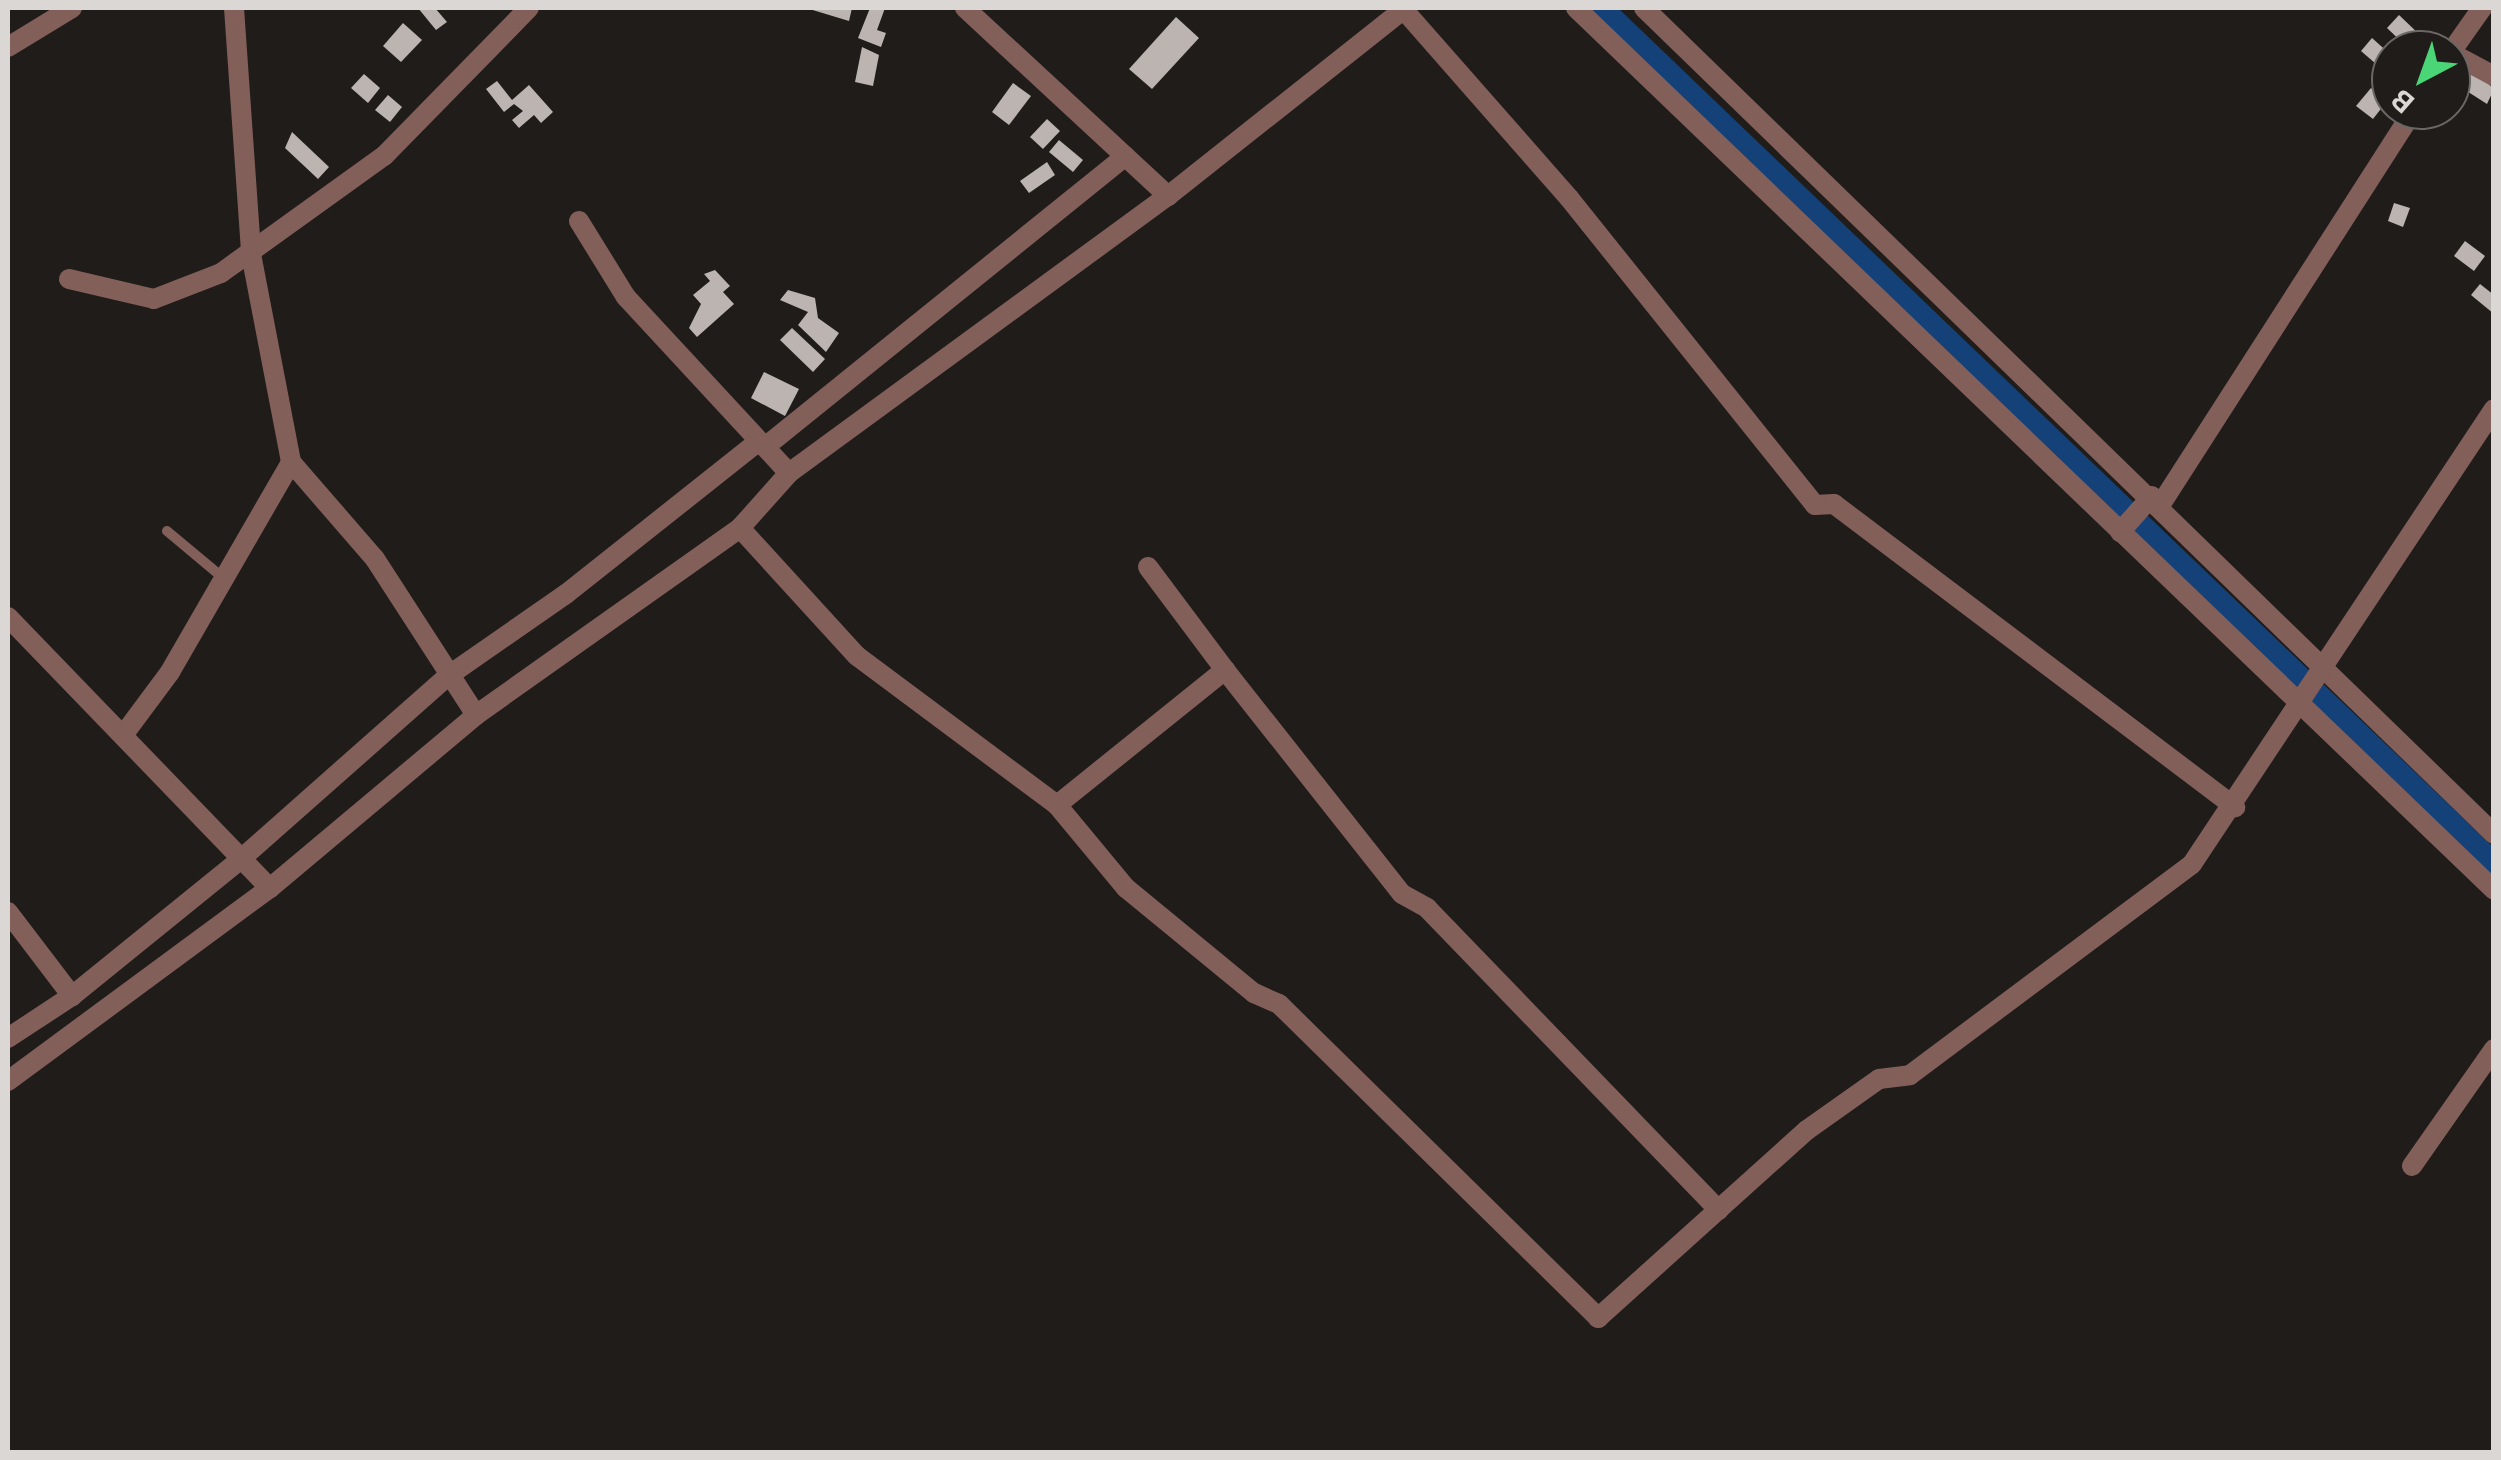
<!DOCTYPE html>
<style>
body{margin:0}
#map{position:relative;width:2501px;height:1460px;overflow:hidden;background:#201c19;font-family:"Public Sans",sans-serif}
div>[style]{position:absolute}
.canal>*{height:25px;margin:-12.5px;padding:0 12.5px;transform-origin:12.5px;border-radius:12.5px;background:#144178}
.building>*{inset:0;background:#bbb4b1}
.lane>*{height:10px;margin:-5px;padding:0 5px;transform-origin:5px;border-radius:5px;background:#835f5a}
.street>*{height:20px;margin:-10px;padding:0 10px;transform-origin:10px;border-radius:10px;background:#835f5a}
span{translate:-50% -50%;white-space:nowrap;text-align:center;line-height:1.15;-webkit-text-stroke:10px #201c19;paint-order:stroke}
.frame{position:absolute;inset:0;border:10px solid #dad7d5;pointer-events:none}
.north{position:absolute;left:2371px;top:30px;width:100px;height:100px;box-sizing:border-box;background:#201c19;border:2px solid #6a6764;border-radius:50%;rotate:221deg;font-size:28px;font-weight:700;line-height:40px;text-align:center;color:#dad7d5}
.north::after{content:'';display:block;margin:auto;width:35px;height:45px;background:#4ad677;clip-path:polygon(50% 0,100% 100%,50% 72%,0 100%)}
</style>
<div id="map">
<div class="canal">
<i style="left:1600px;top:8px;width:1238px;rotate:43.79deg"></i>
</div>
<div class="building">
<i style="clip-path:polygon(418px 8px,435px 8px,447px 22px,436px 30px)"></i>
<i style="clip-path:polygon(806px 8px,852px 8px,849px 21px)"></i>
<i style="clip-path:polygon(870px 8px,885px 8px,877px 30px,886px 33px,881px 47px,858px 38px)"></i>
<i style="clip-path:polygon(2399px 15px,2421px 36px,2409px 49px,2387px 28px)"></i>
<i style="clip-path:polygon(1176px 17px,1199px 38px,1152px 89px,1129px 69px)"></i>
<i style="clip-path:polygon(403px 23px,422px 40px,401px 62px,383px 46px)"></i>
<i style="clip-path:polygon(2372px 38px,2391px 55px,2391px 77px,2361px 51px)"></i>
<i style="clip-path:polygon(862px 47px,879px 55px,873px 86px,855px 82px)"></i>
<i style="clip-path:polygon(2473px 70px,2494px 89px,2487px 104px,2462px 88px)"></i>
<i style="clip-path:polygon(364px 74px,380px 88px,368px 103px,351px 88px)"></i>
<i style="clip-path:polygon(497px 81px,512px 100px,529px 85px,553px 112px,541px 123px,534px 115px,519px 128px,512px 120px,523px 111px,514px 104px,504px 112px,486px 89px)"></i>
<i style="clip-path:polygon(1013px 83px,1031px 96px,1009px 125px,992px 112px)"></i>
<i style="clip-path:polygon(2371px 88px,2387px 101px,2373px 119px,2356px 106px)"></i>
<i style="clip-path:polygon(388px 95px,402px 107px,390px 122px,375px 110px)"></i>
<i style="clip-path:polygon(1047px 119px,1060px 131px,1043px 149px,1030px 137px)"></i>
<i style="clip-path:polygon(292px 132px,329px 167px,318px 179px,285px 148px)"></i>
<i style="clip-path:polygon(1059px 140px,1083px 160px,1073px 172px,1049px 152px)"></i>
<i style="clip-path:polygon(1047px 162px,1055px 175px,1029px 193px,1020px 181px)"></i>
<i style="clip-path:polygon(2394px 203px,2410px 208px,2403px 227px,2388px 221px)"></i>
<i style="clip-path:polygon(2465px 241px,2485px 256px,2474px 271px,2454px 256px)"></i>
<i style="clip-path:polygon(715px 270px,730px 286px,723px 292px,734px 304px,697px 337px,689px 328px,701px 304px,693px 295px,710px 281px,704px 274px)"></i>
<i style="clip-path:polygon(2480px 284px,2494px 295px,2494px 314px,2471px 295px)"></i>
<i style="clip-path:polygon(788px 290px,815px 298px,818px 318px,839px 333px,826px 352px,798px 325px,808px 312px,780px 300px)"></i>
<i style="clip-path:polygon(792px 328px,825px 359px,813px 372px,780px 340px)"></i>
<i style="clip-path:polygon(764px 372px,799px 389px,785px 416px,751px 398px)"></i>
</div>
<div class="lane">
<i style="left:167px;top:531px;width:72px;rotate:39.9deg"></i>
</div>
<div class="street">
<i style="left:234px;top:8px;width:247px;rotate:86deg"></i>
<i style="left:251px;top:254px;width:212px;rotate:79.1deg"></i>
<i style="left:291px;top:462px;width:128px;rotate:49.1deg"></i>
<i style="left:375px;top:559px;width:186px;rotate:57.1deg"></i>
<i style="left:965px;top:8px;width:277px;rotate:42.8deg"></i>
<i style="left:1576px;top:8px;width:1273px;rotate:43.85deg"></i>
<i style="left:1644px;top:8px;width:1185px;rotate:44.18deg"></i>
<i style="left:1403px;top:9px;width:252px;rotate:48.7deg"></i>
<i style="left:1569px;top:198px;width:393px;rotate:51.3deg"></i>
<i style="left:1815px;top:505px;width:19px;rotate:-3deg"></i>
<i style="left:1834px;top:504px;width:503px;rotate:37.08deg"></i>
<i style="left:8px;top:47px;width:75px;rotate:-31.4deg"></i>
<i style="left:2451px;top:52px;width:54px;rotate:-54.8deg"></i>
<i style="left:2451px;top:53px;width:49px;rotate:28.1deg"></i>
<i style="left:579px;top:221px;width:89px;rotate:58.3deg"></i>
<i style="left:626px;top:297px;width:240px;rotate:47.2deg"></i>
<i style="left:69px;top:279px;width:87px;rotate:13.2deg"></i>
<i style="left:154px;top:299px;width:72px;rotate:-21.2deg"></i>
<i style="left:221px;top:273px;width:201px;rotate:-35.7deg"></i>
<i style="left:384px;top:156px;width:207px;rotate:-45.6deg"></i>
<i style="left:765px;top:447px;width:463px;rotate:-38.9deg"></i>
<i style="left:2161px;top:504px;width:468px;rotate:-57.3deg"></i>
<i style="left:740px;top:528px;width:173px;rotate:47.6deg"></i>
<i style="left:857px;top:656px;width:249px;rotate:36.7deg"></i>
<i style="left:1057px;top:805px;width:108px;rotate:50.3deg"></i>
<i style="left:1126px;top:888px;width:166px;rotate:39.4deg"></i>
<i style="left:1254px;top:993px;width:27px;rotate:24deg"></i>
<i style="left:1279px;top:1004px;width:448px;rotate:44.5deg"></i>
<i style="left:1598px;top:1318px;width:281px;rotate:-42deg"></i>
<i style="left:1807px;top:1130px;width:88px;rotate:-35.3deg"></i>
<i style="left:1879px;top:1079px;width:31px;rotate:-7deg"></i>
<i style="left:1910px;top:1075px;width:352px;rotate:-36.8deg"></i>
<i style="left:2192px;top:864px;width:546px;rotate:-56.43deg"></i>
<i style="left:2120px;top:532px;width:48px;rotate:-48.4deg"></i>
<i style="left:1148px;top:567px;width:129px;rotate:53.2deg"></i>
<i style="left:8px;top:617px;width:377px;rotate:46deg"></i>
<i style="left:124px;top:734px;width:77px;rotate:-53.4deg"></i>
<i style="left:170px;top:672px;width:242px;rotate:-60deg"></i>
<i style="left:1057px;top:805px;width:216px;rotate:-38.8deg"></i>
<i style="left:1225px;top:670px;width:285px;rotate:51.7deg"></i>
<i style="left:1402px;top:894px;width:29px;rotate:29deg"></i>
<i style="left:1427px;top:908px;width:420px;rotate:46deg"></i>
<i style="left:8px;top:912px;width:106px;rotate:52.7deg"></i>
<i style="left:8px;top:1038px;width:77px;rotate:-33.3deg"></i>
<i style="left:72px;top:996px;width:218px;rotate:-39deg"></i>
<i style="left:241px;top:859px;width:276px;rotate:-41.5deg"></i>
<i style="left:448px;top:676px;width:144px;rotate:-34.8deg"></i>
<i style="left:566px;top:594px;width:246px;rotate:-38.4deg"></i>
<i style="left:8px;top:1081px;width:325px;rotate:-36.4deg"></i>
<i style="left:270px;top:888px;width:269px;rotate:-40deg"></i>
<i style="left:476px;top:715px;width:324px;rotate:-35.3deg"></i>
<i style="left:740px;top:528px;width:74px;rotate:-48.3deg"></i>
<i style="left:789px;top:473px;width:469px;rotate:-36.2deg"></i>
<i style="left:1168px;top:196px;width:303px;rotate:-38.4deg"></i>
<i style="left:2412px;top:1166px;width:143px;rotate:-55deg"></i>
</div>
<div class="frame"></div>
<div class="north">B</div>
</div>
